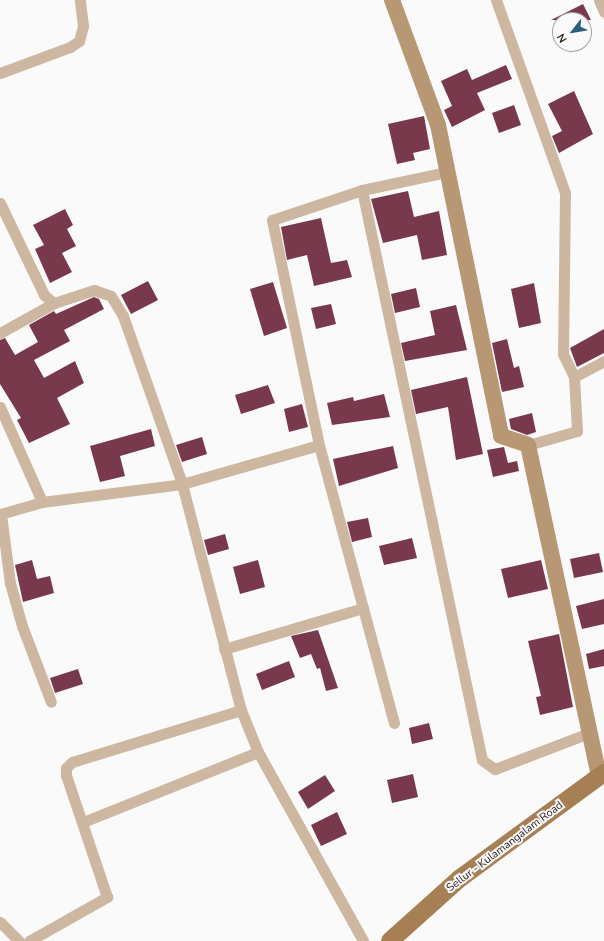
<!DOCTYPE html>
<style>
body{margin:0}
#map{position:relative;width:604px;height:941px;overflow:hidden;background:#fafafa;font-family:"Nunito Sans",sans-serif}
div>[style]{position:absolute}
.building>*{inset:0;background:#79394c}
.street>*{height:11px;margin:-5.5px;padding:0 5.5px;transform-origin:5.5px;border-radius:5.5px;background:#ceb7a0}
.secondary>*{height:16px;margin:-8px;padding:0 8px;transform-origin:8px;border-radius:8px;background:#b79774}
.primary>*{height:18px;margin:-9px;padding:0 9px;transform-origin:9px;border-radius:9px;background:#a77f54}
span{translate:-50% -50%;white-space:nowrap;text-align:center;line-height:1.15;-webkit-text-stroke:4px #fafafa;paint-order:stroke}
.street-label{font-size:11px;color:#271a17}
.north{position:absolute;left:552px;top:12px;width:40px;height:40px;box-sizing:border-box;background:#fafafa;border:1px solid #a6a09f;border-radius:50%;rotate:239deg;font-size:11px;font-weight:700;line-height:16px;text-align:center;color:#271a17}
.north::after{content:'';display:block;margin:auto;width:14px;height:18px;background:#2b617c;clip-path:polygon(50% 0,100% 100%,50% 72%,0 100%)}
</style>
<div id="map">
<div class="building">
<i style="clip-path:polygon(583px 4px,591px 20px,551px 20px)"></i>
<i style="clip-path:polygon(506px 65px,512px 79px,477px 93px,485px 110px,452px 127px,444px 110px,452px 106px,441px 81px,467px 69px,472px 80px)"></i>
<i style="clip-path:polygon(574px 91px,593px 134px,559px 153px,552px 136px,562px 131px,548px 104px)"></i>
<i style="clip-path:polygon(514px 105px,521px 125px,499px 133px,492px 113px)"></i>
<i style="clip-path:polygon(424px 116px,430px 149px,413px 153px,415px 160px,397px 164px,388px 124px)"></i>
<i style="clip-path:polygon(408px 191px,414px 217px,439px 211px,447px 255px,422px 260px,417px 235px,383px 243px,371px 199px)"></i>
<i style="clip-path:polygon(65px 209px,73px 225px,67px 229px,76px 246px,62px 253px,72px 272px,50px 283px,35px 249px,44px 245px,33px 225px)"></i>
<i style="clip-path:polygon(321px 218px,331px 263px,347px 260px,352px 277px,314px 286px,307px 255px,287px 260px,281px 227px)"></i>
<i style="clip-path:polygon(148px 281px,158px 300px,131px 314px,121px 295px)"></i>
<i style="clip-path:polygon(273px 282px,287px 328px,264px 336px,250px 289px)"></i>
<i style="clip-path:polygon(534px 283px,541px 323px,519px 328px,511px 289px)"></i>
<i style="clip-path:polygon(416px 288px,420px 307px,395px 313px,391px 294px)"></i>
<i style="clip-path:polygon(94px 297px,99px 299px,104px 309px,64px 330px,70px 341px,34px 360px,44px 378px,75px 361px,84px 383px,57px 398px,70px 424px,29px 443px,17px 420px,21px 418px,0 384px,0 340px,5px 338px,15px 355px,38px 342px,29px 325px,54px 311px,56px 314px)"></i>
<i style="clip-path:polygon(331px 304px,336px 324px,316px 329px,311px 308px)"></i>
<i style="clip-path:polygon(456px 305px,467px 350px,405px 361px,401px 343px,435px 335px,430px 311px)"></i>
<i style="clip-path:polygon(604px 329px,604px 353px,577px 367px,570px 348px)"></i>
<i style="clip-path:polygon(507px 339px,514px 368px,519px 366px,524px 387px,502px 392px,492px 343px)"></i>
<i style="clip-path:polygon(467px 377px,483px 454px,456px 460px,448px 407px,416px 414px,411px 390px)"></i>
<i style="clip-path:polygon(268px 385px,275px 403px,241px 414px,235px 395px)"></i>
<i style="clip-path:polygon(384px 394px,390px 417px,332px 425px,327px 403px,353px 397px,354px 401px)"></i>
<i style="clip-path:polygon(302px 404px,308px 427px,289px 432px,284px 409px)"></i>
<i style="clip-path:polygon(532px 413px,536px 432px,527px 435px,511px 429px,509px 419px)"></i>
<i style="clip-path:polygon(151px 429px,155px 446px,120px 456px,125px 476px,100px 482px,90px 446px)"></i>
<i style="clip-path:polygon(202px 437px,207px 454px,182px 462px,176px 445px)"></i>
<i style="clip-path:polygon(393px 446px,398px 468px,339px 486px,333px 459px)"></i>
<i style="clip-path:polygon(504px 447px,508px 463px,517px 461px,519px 471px,493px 477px,487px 450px)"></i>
<i style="clip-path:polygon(368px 518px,372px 537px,352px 542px,347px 522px)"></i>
<i style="clip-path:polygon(225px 534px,229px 549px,208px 555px,204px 540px)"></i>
<i style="clip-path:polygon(412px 538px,417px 558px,384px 565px,379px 546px)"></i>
<i style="clip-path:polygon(599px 553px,603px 572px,574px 578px,570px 559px)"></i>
<i style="clip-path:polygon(32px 560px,37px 579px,50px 576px,54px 593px,23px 602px,15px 565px)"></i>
<i style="clip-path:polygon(258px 560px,265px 587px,240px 594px,233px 567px)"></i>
<i style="clip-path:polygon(541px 560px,548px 589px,508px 598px,501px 569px)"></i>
<i style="clip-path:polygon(604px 599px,604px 624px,582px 629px,576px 606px)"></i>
<i style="clip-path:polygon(318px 630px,338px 688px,326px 691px,320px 668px,317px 669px,311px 654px,300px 658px,291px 636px)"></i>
<i style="clip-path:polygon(559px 634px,573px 707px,540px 715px,536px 697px,541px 696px,528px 641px)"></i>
<i style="clip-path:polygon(604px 649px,604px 666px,589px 669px,586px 654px)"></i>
<i style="clip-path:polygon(289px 661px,295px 677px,262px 690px,256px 674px)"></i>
<i style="clip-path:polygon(78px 669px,83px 684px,55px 693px,50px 678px)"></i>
<i style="clip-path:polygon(429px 723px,433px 739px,412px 744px,409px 728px)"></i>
<i style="clip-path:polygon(413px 774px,418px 797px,392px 803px,387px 780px)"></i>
<i style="clip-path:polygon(325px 775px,335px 791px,308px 809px,298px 792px)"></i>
<i style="clip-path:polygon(337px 812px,347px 834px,321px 846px,311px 825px)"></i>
</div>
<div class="street">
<i style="left:496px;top:0;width:205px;rotate:70.3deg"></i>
<i style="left:565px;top:193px;width:161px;rotate:90.7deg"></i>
<i style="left:563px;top:354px;width:25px;rotate:64deg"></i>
<i style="left:599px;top:0;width:13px;rotate:67deg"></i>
<i style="left:0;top:73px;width:75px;rotate:-20.4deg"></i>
<i style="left:70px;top:47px;width:11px;rotate:-34deg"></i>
<i style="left:79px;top:41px;width:16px;rotate:-75deg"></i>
<i style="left:83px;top:26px;width:26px;rotate:-97deg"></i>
<i style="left:362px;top:190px;width:582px;rotate:78.11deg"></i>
<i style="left:482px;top:760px;width:16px;rotate:35deg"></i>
<i style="left:495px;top:769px;width:101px;rotate:-21deg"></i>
<i style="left:0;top:203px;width:102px;rotate:64.4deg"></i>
<i style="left:44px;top:295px;width:13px;rotate:39deg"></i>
<i style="left:54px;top:303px;width:42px;rotate:-18deg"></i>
<i style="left:94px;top:290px;width:18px;rotate:19deg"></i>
<i style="left:111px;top:296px;width:23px;rotate:59deg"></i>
<i style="left:123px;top:316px;width:178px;rotate:70.6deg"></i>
<i style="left:182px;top:484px;width:142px;rotate:-15.9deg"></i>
<i style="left:0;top:333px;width:62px;rotate:-29.1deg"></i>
<i style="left:0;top:407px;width:104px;rotate:66.1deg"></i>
<i style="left:528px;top:445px;width:51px;rotate:-15.9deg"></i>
<i style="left:577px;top:431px;width:54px;rotate:-93.2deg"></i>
<i style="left:574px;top:377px;width:34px;rotate:-28deg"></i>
<i style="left:0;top:514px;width:44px;rotate:-15.9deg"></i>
<i style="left:42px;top:502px;width:141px;rotate:-7.3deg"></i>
<i style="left:182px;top:484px;width:234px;rotate:75.4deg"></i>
<i style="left:241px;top:710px;width:45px;rotate:68deg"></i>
<i style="left:258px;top:752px;width:216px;rotate:60.9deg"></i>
<i style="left:1px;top:514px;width:70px;rotate:82.6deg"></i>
<i style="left:10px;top:583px;width:45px;rotate:74.4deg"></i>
<i style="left:22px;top:626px;width:81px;rotate:69.1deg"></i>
<i style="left:224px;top:649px;width:145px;rotate:-16.4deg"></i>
<i style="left:394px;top:723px;width:288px;rotate:-105.1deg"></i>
<i style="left:319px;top:445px;width:230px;rotate:-101.8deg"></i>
<i style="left:272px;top:220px;width:95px;rotate:-18.4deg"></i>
<i style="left:362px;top:190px;width:87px;rotate:-12deg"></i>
<i style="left:83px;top:822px;width:188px;rotate:-21.8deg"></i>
<i style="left:0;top:922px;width:27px;rotate:45deg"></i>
<i style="left:29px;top:941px;width:90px;rotate:-29.4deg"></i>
<i style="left:107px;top:897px;width:129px;rotate:-108.6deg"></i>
<i style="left:66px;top:775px;width:7px;rotate:-90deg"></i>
<i style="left:66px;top:768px;width:8px;rotate:-45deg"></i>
<i style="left:72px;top:762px;width:177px;rotate:-17.1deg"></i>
</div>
<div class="secondary">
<i style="left:392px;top:0;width:133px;rotate:69.8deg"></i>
<i style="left:438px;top:125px;width:317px;rotate:78.5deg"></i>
<i style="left:501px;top:436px;width:28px;rotate:18deg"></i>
<i style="left:528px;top:445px;width:339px;rotate:77.9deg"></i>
</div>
<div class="primary">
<i style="left:390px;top:941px;width:93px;rotate:-41.9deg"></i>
<i style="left:459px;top:879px;width:180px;rotate:-36.2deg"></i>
</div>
<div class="street-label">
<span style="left:505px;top:847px;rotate:-37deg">Sellur - Kulamangalam Road</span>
</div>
<div class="north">N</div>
</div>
